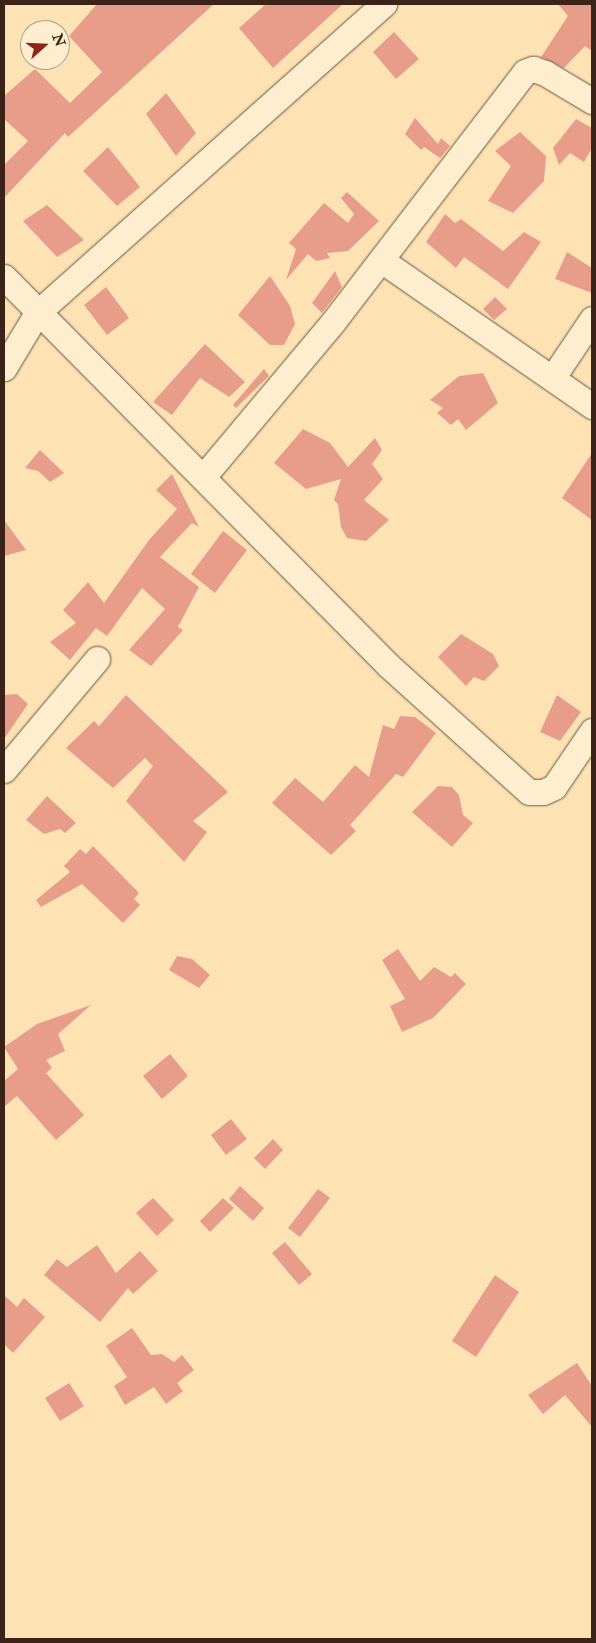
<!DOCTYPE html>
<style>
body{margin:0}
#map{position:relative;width:596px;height:1643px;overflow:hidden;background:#fde3b3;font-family:"IM FELL Double Pica",serif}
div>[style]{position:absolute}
.building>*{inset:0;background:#e89d8a}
.roads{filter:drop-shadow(0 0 1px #6c533f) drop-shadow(0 0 1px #6c533f)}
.minor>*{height:25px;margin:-12.5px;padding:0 12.5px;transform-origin:12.5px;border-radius:12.5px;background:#feedce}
span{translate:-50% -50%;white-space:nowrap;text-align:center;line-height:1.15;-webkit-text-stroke:4px #feedce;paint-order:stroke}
.frame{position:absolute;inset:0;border:5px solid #3b2318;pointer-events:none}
.north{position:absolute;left:20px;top:20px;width:50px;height:50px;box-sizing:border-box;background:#feedce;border:1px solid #b09c85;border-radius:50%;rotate:70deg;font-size:14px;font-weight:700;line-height:20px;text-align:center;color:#3b2318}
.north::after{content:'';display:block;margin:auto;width:18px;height:22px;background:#8f2418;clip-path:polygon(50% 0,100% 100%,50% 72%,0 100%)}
</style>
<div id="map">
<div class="building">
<i style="clip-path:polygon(97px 4px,214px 4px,68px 137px,65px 133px,4px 198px,4px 165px,28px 141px,4px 119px,4px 96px,35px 69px,70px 103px,102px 72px,69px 36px)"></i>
<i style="clip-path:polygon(266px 4px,343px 4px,273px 68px,239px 28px)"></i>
<i style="clip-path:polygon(558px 4px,592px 4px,592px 51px,585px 46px,564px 68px,541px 57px,568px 16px)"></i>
<i style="clip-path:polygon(394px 32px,419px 59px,396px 79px,373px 52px)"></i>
<i style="clip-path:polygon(166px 93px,196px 133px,176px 156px,146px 114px)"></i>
<i style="clip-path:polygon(415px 118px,438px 144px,441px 138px,450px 146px,440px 158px,424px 147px,421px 150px,405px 134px)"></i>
<i style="clip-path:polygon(576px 119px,592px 128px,592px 148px,584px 162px,570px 153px,559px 165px,553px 148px)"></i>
<i style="clip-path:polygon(520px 132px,546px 156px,544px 181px,513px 213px,488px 201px,511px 166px,495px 151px)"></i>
<i style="clip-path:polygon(108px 147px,140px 187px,117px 206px,83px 171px)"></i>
<i style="clip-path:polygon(347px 192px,379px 221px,348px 251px,327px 253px,330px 258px,316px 261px,308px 254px,286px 280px,296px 249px,289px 243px,324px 203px,348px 223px,354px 214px,341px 198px)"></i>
<i style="clip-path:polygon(47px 205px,84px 240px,57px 257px,23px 221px)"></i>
<i style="clip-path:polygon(445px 214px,455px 223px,461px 219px,503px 251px,524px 232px,541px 242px,508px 289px,464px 257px,456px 268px,426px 242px)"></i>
<i style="clip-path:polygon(567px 252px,592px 268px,592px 293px,555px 279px)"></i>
<i style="clip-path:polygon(335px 271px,342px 287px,322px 313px,312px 303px)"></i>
<i style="clip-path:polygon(270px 276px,290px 306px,295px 324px,284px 345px,270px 345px,238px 315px)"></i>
<i style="clip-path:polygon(106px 287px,129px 318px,107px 335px,84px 305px)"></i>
<i style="clip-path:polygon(495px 297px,507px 309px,494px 320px,483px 309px)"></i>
<i style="clip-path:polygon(205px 344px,245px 382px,229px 397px,200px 378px,172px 415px,153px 402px)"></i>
<i style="clip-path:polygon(264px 369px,269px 376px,236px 408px,233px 405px)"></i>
<i style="clip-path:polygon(483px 373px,498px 403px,466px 430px,458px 419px,451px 425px,437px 413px,443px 408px,430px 400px,459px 376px)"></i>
<i style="clip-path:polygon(303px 429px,330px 443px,348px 467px,375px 438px,382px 450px,372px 464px,383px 479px,364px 500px,389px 520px,366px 541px,347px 538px,341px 527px,338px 504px,334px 500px,341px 479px,306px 489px,274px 463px)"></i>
<i style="clip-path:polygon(40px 450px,64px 473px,50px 482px,38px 471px,25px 468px)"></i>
<i style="clip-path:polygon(592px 453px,592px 520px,562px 498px)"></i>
<i style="clip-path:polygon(172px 474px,199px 527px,192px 523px,160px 557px,199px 587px,178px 627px,183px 630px,151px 666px,129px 650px,165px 609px,142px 588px,107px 636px,96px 628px,70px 660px,50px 642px,76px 623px,63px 610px,88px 582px,104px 603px,149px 540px,177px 509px,156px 490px)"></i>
<i style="clip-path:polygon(4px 520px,26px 550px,4px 556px)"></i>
<i style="clip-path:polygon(223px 531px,247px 550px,215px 593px,191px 574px)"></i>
<i style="clip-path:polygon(461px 634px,493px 654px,499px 666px,484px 681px,474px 677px,466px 686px,438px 657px)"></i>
<i style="clip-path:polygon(17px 694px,28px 704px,4px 739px,4px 695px)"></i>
<i style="clip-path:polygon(126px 695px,228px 792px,193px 821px,207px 832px,184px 862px,126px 801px,153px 766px,145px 758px,113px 788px,66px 748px,94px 721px,99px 726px)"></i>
<i style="clip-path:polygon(557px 695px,581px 712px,560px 741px,540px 732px)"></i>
<i style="clip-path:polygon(400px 716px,415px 717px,436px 733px,403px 777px,396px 774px,350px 825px,356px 831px,331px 855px,272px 803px,295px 778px,323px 802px,355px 765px,369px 777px,383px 725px,394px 729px)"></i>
<i style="clip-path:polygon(438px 786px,452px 787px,459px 795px,463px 815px,473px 823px,452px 847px,412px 812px)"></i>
<i style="clip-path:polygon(47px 796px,76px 823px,65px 833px,60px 829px,44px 834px,26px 820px)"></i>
<i style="clip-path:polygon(93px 846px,139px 893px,134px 899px,140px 905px,123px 923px,82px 884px,41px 907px,36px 900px,70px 872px,64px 866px,80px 849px,86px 854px)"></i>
<i style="clip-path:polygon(398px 949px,420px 981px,434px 967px,451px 977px,455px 973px,466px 984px,433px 1018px,402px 1032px,390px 1006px,405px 999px,382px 960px)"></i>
<i style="clip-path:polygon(177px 956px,192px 959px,210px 975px,199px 988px,169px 970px)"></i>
<i style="clip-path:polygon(91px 1005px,58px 1034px,65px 1051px,46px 1060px,52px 1068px,46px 1073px,84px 1115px,56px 1140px,17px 1096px,4px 1107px,4px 1081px,18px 1069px,4px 1047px,37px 1024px)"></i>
<i style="clip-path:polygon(170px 1054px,188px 1076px,162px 1099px,143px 1076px)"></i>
<i style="clip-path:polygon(231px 1119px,247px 1139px,226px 1155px,211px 1135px)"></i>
<i style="clip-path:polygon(273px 1139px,283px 1150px,265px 1169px,254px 1158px)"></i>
<i style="clip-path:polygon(240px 1186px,264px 1208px,253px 1221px,229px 1199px)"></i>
<i style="clip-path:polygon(318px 1189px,330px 1198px,300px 1237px,288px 1228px)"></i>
<i style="clip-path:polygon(153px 1198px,174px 1220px,157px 1236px,136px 1213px)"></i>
<i style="clip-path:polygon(223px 1198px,234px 1208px,210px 1232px,200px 1221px)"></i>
<i style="clip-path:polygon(285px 1242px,312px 1274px,299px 1285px,272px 1253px)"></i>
<i style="clip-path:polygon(97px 1245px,116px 1273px,140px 1251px,158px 1271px,133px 1294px,128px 1288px,100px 1322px,44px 1275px,57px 1259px,67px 1267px)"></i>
<i style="clip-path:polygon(495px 1275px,519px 1292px,476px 1357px,452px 1341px)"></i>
<i style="clip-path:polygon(4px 1295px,17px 1307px,24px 1298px,45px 1317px,13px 1353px,4px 1344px)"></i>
<i style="clip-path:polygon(132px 1328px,151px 1355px,162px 1354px,174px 1362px,182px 1355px,194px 1370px,177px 1383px,183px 1391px,166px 1404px,154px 1387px,125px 1405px,114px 1386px,127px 1377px,106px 1346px)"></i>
<i style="clip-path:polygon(577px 1363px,592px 1386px,592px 1427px,565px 1395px,543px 1414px,528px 1395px)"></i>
<i style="clip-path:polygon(69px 1383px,84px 1406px,60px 1421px,45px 1398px)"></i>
</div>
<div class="roads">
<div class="minor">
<i style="left:381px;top:260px;width:257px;rotate:34.7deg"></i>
<i style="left:4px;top:277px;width:547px;rotate:45.3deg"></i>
<i style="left:389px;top:666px;width:188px;rotate:42deg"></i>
<i style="left:529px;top:792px;width:14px"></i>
<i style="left:543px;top:792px;width:12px;rotate:-24deg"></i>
<i style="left:554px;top:787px;width:68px;rotate:-55.8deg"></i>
<i style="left:4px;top:368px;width:64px;rotate:-59deg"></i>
<i style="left:37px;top:313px;width:465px;rotate:-41.7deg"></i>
<i style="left:553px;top:377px;width:70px;rotate:-56.1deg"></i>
<i style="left:203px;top:477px;width:202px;rotate:-50deg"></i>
<i style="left:333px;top:322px;width:315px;rotate:-52.5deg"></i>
<i style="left:525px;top:72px;width:9px;rotate:-21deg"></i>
<i style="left:533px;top:69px;width:13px;rotate:18deg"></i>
<i style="left:545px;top:73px;width:55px;rotate:30.8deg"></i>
<i style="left:4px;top:770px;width:145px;rotate:-50deg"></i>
</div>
</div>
<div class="frame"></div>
<div class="north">N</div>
</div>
